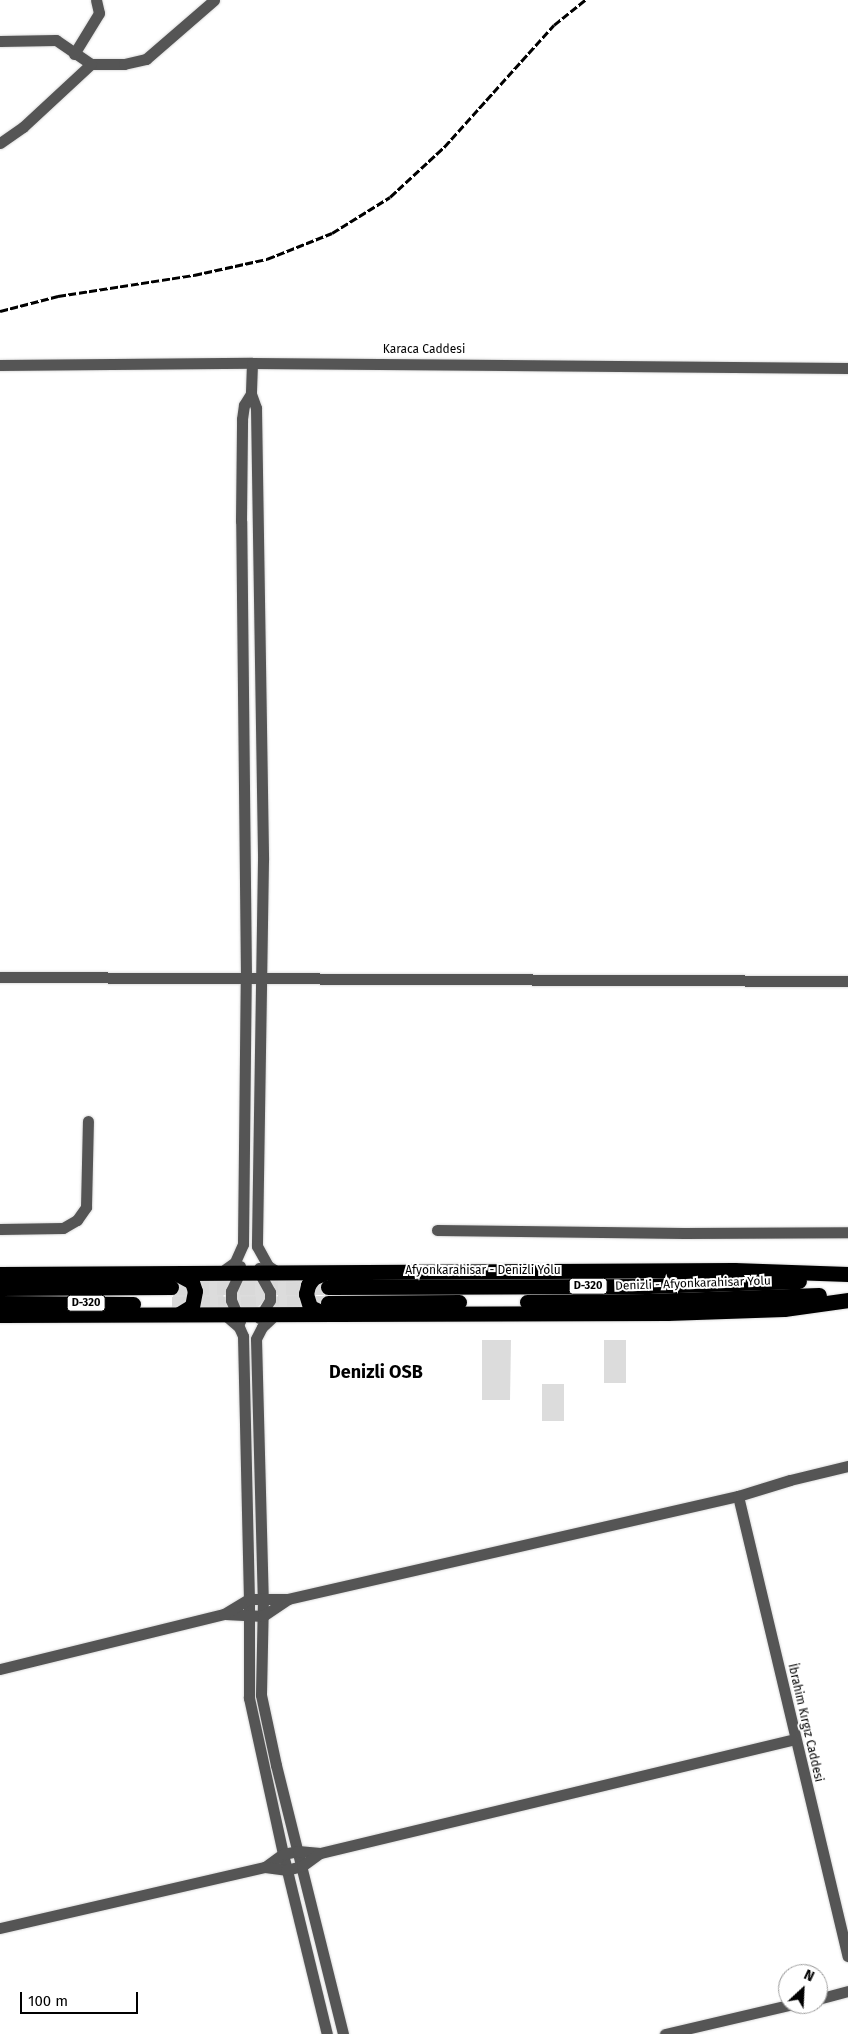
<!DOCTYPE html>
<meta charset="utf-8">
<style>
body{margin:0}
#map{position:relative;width:848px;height:2034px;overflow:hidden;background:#fff;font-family:"Fira Sans",sans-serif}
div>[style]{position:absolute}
.green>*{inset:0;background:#dcdcdc}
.round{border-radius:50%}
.highway-tunnel>*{height:15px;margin-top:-7.5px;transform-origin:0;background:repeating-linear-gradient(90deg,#d9d9d9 0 15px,transparent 0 23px)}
.roads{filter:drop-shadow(0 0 1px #dbdbdb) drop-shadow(0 0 1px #dbdbdb)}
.minor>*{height:11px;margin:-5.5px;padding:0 5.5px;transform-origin:5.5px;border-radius:5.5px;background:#555}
.highway>*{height:15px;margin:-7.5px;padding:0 7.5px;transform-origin:7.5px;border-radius:7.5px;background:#000}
.rail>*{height:2.5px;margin-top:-1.25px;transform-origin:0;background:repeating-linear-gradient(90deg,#000 0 8px,transparent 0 10.5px)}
span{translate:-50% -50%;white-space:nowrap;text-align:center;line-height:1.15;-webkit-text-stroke:4px #fff;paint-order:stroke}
.shield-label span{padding:1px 4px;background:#fff;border:1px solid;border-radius:4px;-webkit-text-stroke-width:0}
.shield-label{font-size:11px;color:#000;font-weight:700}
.street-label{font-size:12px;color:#000}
.district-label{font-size:18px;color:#000;font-weight:700}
.north{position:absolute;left:778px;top:1964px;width:50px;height:50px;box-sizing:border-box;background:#fff;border:1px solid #999;border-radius:50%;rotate:25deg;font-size:14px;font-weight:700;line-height:20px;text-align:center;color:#000}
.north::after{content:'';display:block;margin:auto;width:18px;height:22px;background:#000;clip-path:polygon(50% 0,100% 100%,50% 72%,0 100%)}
.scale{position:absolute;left:20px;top:1992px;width:118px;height:22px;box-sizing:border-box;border:2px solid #000;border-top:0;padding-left:6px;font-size:15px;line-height:18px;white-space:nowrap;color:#000;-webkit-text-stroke:4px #fff;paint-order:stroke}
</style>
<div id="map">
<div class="green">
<i style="clip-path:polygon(223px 1278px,224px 1309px,197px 1309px,195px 1279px)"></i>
<i style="clip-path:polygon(307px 1278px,307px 1309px,278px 1309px,278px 1279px)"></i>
<i style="clip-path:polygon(173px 1279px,185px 1281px,192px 1297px,173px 1309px)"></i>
<i class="round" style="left:235px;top:1279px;width:30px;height:30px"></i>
<i style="clip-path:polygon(482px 1340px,511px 1340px,510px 1400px,482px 1400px)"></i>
<i style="clip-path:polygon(604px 1340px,626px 1340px,626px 1383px,604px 1383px)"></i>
<i style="clip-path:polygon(542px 1384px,564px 1384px,564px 1421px,542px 1421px)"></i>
</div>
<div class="highway-tunnel">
<i style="left:171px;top:1287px;width:157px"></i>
<i style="left:172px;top:1304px;width:156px;rotate:-0.4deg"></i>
</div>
<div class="roads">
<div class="minor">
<i style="left:0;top:41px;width:56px;rotate:-1deg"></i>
<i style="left:56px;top:40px;width:42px;rotate:34.4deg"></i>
<i style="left:91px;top:64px;width:33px"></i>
<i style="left:124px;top:64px;width:23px;rotate:-13deg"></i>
<i style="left:146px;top:59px;width:90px;rotate:-40.9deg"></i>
<i style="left:74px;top:54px;width:48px;rotate:-58.6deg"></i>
<i style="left:99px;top:13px;width:13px;rotate:-103deg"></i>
<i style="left:0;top:143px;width:28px;rotate:-35deg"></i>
<i style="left:23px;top:127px;width:93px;rotate:-42.8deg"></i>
<i style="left:252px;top:363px;width:31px;rotate:92deg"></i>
<i style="left:251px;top:394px;width:15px;rotate:70deg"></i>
<i style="left:256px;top:408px;width:452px;rotate:89.1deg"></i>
<i style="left:263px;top:860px;width:386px;rotate:90.9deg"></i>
<i style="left:257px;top:1246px;width:23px;rotate:61deg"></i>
<i style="left:268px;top:1266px;width:13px;rotate:32deg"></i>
<i style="left:0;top:365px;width:252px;rotate:-0.5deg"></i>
<i style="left:252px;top:363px;width:596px;rotate:0.48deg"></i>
<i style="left:0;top:977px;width:848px;rotate:0.27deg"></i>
<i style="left:0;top:1229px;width:63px;rotate:-0.9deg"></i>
<i style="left:63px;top:1228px;width:16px;rotate:-30deg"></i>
<i style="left:77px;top:1220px;width:16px;rotate:-55deg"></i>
<i style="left:86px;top:1207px;width:86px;rotate:-88.7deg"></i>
<i style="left:437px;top:1230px;width:247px;rotate:0.7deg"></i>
<i style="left:684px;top:1233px;width:164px;rotate:-0.3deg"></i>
<i style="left:240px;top:1266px;width:8px;rotate:97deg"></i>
<i style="left:239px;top:1274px;width:19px;rotate:115deg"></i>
<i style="left:231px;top:1291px;width:9px;rotate:90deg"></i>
<i style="left:231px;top:1300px;width:23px;rotate:67deg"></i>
<i style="left:259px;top:1268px;width:6px;rotate:81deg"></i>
<i style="left:260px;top:1274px;width:21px;rotate:61deg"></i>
<i style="left:270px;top:1292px;width:8px;rotate:90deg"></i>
<i style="left:270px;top:1300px;width:21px;rotate:121deg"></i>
<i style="left:220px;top:1273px;width:19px;rotate:-36deg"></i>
<i style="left:235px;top:1262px;width:20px;rotate:-66deg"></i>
<i style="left:243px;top:1244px;width:266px;rotate:-89.4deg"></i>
<i style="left:246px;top:978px;width:457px;rotate:-90.6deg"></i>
<i style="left:241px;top:521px;width:102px;rotate:-89.4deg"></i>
<i style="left:242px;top:419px;width:14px;rotate:-82deg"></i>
<i style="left:244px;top:405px;width:13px;rotate:-58deg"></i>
<i style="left:224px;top:1314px;width:20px;rotate:41deg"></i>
<i style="left:239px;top:1327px;width:10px;rotate:66deg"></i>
<i style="left:243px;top:1336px;width:263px;rotate:88.7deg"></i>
<i style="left:249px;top:1599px;width:99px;rotate:90deg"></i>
<i style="left:249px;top:1698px;width:160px;rotate:77.7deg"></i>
<i style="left:283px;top:1854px;width:185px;rotate:76.3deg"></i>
<i style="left:276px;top:1314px;width:19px;rotate:137deg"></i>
<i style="left:262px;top:1327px;width:13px;rotate:117deg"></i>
<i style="left:256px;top:1339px;width:259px;rotate:88.5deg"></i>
<i style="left:263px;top:1598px;width:97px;rotate:91.2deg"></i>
<i style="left:261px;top:1695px;width:72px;rotate:77.9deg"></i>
<i style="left:276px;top:1765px;width:277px;rotate:76deg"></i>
<i style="left:738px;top:1496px;width:473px;rotate:76.6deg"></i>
<i style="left:225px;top:1614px;width:38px;rotate:3deg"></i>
<i style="left:263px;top:1616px;width:30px;rotate:-34deg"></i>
<i style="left:0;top:1669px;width:231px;rotate:-13.8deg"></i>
<i style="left:224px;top:1614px;width:29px;rotate:-31deg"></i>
<i style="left:249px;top:1599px;width:39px"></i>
<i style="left:288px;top:1599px;width:462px;rotate:-12.9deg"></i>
<i style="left:738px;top:1496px;width:54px;rotate:-17.1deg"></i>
<i style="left:790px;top:1480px;width:60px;rotate:-13.6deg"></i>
<i style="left:265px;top:1867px;width:22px;rotate:-36deg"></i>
<i style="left:283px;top:1854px;width:15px;rotate:-11deg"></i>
<i style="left:298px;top:1851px;width:22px;rotate:5deg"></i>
<i style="left:320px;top:1853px;width:488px;rotate:-13.5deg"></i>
<i style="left:0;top:1928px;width:272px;rotate:-13deg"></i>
<i style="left:265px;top:1867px;width:21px;rotate:8deg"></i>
<i style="left:286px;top:1870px;width:16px;rotate:-14deg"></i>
<i style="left:302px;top:1866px;width:22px;rotate:-36deg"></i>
<i style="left:818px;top:1999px;width:31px;rotate:-15deg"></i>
<i style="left:665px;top:2034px;width:131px;rotate:-13.2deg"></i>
</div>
<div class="highway">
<i style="left:0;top:1274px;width:734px;rotate:-0.31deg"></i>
<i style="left:734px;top:1270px;width:114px;rotate:2deg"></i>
<i style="left:177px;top:1274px;width:17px;rotate:28deg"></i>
<i style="left:192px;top:1282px;width:9px;rotate:72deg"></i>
<i style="left:195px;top:1291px;width:15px;rotate:101deg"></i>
<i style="left:192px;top:1306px;width:15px;rotate:148deg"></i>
<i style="left:328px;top:1287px;width:320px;rotate:-0.2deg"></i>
<i style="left:648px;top:1286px;width:151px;rotate:-1.9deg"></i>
<i style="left:0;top:1288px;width:171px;rotate:-0.3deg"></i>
<i style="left:527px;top:1302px;width:121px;rotate:-0.5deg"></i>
<i style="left:648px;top:1301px;width:171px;rotate:-2deg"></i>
<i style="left:0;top:1303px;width:133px;rotate:0.4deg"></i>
<i style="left:328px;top:1303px;width:131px;rotate:-0.4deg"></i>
<i style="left:323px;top:1313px;width:14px;rotate:-155deg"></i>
<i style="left:310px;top:1307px;width:14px;rotate:-107deg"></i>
<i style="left:306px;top:1294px;width:9px;rotate:-77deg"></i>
<i style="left:308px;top:1285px;width:9px;rotate:-54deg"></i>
<i style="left:313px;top:1278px;width:12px;rotate:-24deg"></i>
<i style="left:0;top:1315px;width:667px;rotate:-0.17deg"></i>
<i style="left:667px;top:1313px;width:117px;rotate:-2deg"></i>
<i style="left:784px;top:1309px;width:65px;rotate:-8deg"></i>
</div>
</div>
<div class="rail">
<i style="left:0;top:311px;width:60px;rotate:-14.5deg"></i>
<i style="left:58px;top:296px;width:138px;rotate:-8.8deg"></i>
<i style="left:194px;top:275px;width:75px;rotate:-12.4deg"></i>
<i style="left:267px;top:259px;width:70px;rotate:-21.8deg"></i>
<i style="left:332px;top:233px;width:68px;rotate:-31.8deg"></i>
<i style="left:390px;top:197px;width:74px;rotate:-42.8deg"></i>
<i style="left:444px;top:147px;width:164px;rotate:-48deg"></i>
<i style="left:554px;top:25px;width:40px;rotate:-39deg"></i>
</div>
<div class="shield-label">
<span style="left:588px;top:1286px">D-320</span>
<span style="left:86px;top:1303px">D-320</span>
</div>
<div class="street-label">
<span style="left:424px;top:350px">Karaca Caddesi</span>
<span style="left:483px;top:1271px">Afyonkarahisar - Denizli Yolu</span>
<span style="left:693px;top:1284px;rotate:-2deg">Denizli - Afyonkarahisar Yolu</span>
<span style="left:805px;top:1723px;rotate:77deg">İbrahim Kırgız Caddesi</span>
</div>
<div class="district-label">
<span style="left:376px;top:1372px">Denizli OSB</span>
</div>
<div class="north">N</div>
<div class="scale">100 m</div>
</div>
